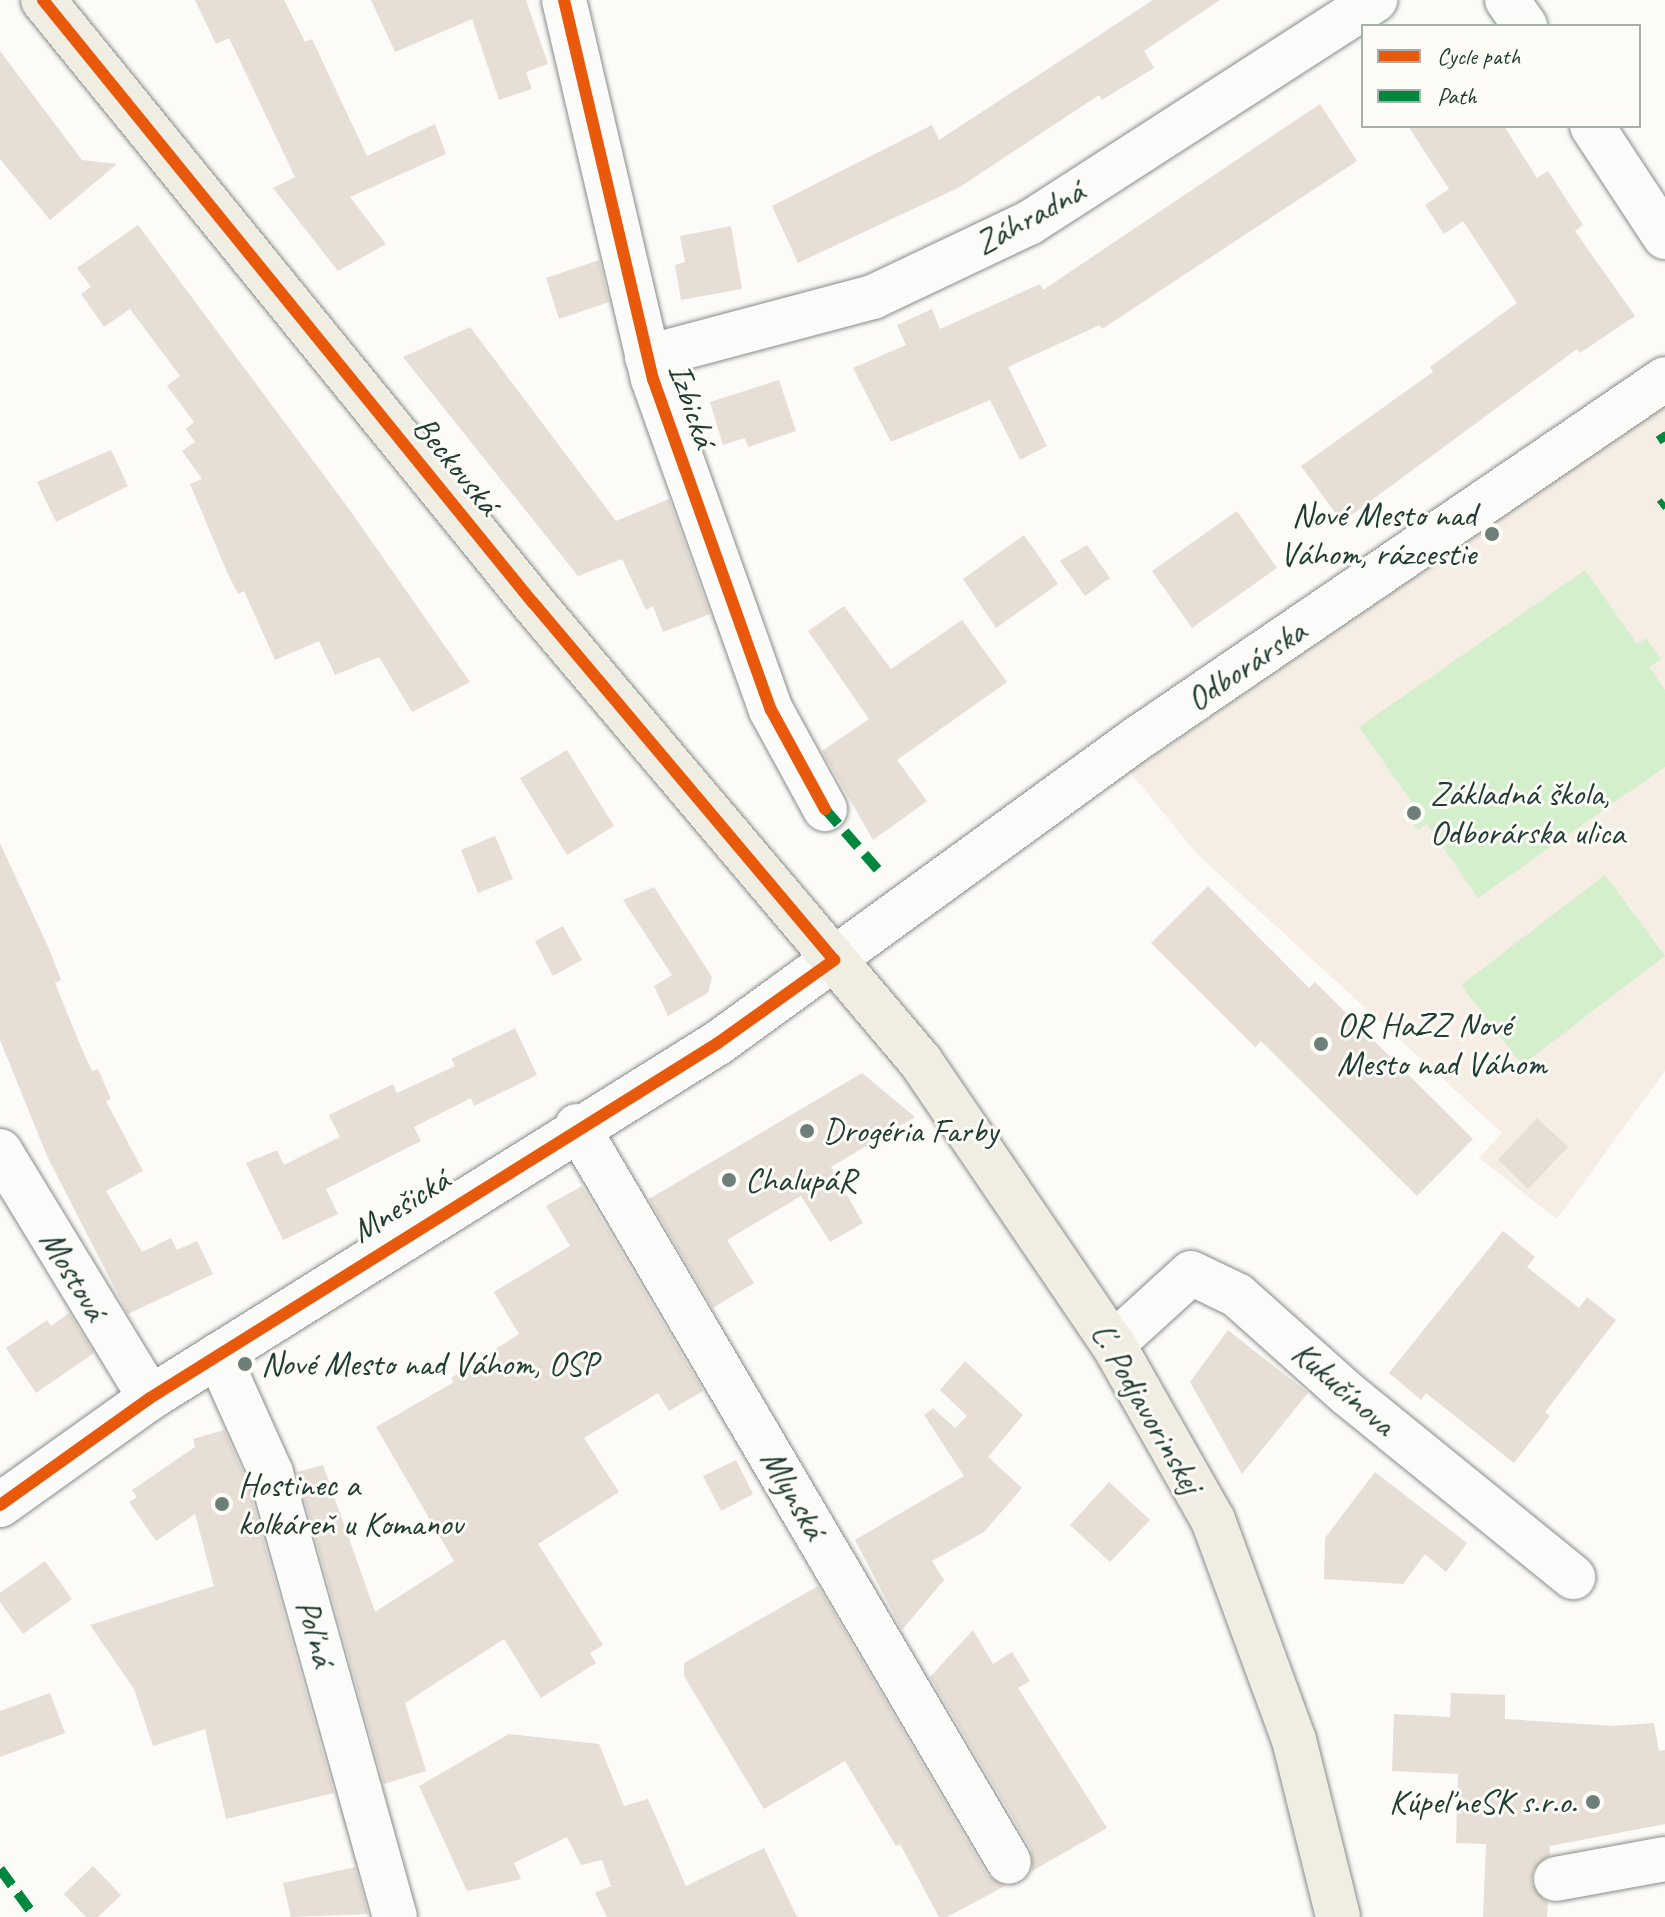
<!DOCTYPE html>
<meta charset="utf-8">
<style>
body{margin:0}
#map{position:relative;width:1665px;height:1917px;overflow:hidden;background:#fcfbf8;font-family:Caveat,sans-serif}
div>[style]{position:absolute}
.built>*{inset:0;background:#f6eee5}
.green>*{inset:0;background:#d4efcb}
.building>*{inset:0;background:#e7ded5}
.roads{filter:drop-shadow(0 0 2px #888d8a) drop-shadow(0 0 2px #888d8a)}
.street>*{height:44px;margin:-22px;padding:0 22px;transform-origin:22px;border-radius:22px;background:#fbfbf9}
.secondary>*{height:44px;margin:-22px;padding:0 22px;transform-origin:22px;border-radius:22px;background:#fbfbf9}
.primary>*{height:44px;margin:-22px;padding:0 22px;transform-origin:22px;border-radius:22px;background:#f0ede3}
.quiet>*{height:10px;margin-top:-5px;transform-origin:0;background:repeating-linear-gradient(90deg,#00873e 0 20px,transparent 0 30px)}
.cycleway>*{height:12px;margin:-6px;padding:0 6px;transform-origin:6px;border-radius:6px;background:#e8590c}
.dots>*{width:22px;height:22px;translate:-50% -50%;box-sizing:border-box;border:4px solid #fdfcf7;border-radius:50%}
span{translate:-50% -50%;white-space:nowrap;text-align:center;line-height:1.15;-webkit-text-stroke:6px #fdfcf7;paint-order:stroke}
.street-label{font-size:34px;color:#1f3d34}
.poi-label{font-size:34px;color:#1f3d34}
.right{translate:-100% -50%;text-align:right}
.left{translate:0 -50%;text-align:left}
.legend{position:absolute;left:1361px;top:24px;width:280px;height:104px;box-sizing:border-box;background:#fdfcf7;border:2px solid #a4b0a9;margin:0;padding:10px 14px;list-style:none;font-size:24px;color:#1f3d34}
.legend li{display:flex;align-items:center;gap:16px;height:40px}
.legend b{width:40px;border:2px solid #a4b0a9}
</style>
<div id="map">
<div class="built">
<i style="clip-path:polygon(1665px 406px,1665px 1071px,1557px 1219px,1479px 1158px,1502px 1133px,1197px 854px,1130px 772px)"></i>
</div>
<div class="green">
<i style="clip-path:polygon(1585px 570px,1637px 644px,1646px 638px,1661px 659px,1649px 667px,1665px 690px,1665px 767px,1478px 898px,1427px 824px,1418px 830px,1403px 808px,1411px 801px,1359px 727px)"></i>
<i style="clip-path:polygon(1605px 875px,1665px 956px,1522px 1065px,1461px 985px)"></i>
</div>
<div class="building">
<i style="clip-path:polygon(195px 0,284px 0,305px 42px,312px 39px,367px 156px,435px 124px,446px 154px,350px 197px,386px 244px,338px 271px,273px 188px,295px 177px,229px 38px,216px 44px)"></i>
<i style="clip-path:polygon(371px 0,526px 0,548px 64px,526px 72px,532px 89px,499px 100px,472px 19px,395px 52px)"></i>
<i style="clip-path:polygon(1153px 0,1220px 0,1144px 51px,1154px 68px,1102px 100px,1099px 95px,960px 187px,798px 263px,772px 206px,932px 125px,939px 140px)"></i>
<i style="clip-path:polygon(0 51px,82px 160px,117px 164px,50px 220px,0 159px)"></i>
<i style="clip-path:polygon(1320px 104px,1357px 161px,1102px 329px,1100px 325px,1008px 367px,1047px 446px,1020px 460px,990px 400px,891px 442px,853px 368px,906px 345px,897px 325px,932px 309px,940px 329px,1040px 284px,1043px 290px)"></i>
<i style="clip-path:polygon(1408px 126px,1504px 126px,1537px 178px,1548px 171px,1583px 225px,1575px 231px,1635px 316px,1580px 353px,1577px 349px,1342px 522px,1301px 466px,1433px 372px,1430px 367px,1517px 303px,1463px 221px,1444px 234px,1425px 205px,1449px 189px)"></i>
<i style="clip-path:polygon(138px 225px,349px 509px,470px 682px,412px 712px,379px 657px,335px 675px,319px 641px,275px 660px,244px 591px,238px 594px,227px 572px,190px 484px,202px 479px,182px 451px,195px 442px,186px 429px,194px 422px,167px 386px,180px 376px,130px 309px,104px 327px,81px 294px,91px 287px,77px 268px)"></i>
<i style="clip-path:polygon(731px 226px,742px 289px,681px 300px,675px 265px,685px 262px,680px 236px)"></i>
<i style="clip-path:polygon(599px 260px,609px 302px,559px 319px,546px 278px)"></i>
<i style="clip-path:polygon(470px 327px,616px 521px,669px 499px,710px 614px,663px 632px,653px 606px,646px 610px,622px 559px,578px 576px,403px 357px)"></i>
<i style="clip-path:polygon(779px 380px,796px 431px,748px 447px,745px 438px,723px 445px,710px 402px)"></i>
<i style="clip-path:polygon(111px 450px,128px 486px,56px 522px,37px 482px)"></i>
<i style="clip-path:polygon(1237px 511px,1277px 568px,1192px 628px,1152px 571px)"></i>
<i style="clip-path:polygon(1024px 535px,1058px 584px,996px 628px,963px 579px)"></i>
<i style="clip-path:polygon(1087px 545px,1110px 578px,1085px 596px,1060px 561px)"></i>
<i style="clip-path:polygon(844px 606px,891px 669px,962px 620px,1007px 682px,897px 760px,927px 801px,873px 840px,822px 751px,869px 719px,808px 631px)"></i>
<i style="clip-path:polygon(567px 750px,614px 826px,567px 855px,520px 778px)"></i>
<i style="clip-path:polygon(495px 836px,513px 879px,478px 893px,461px 850px)"></i>
<i style="clip-path:polygon(0 843px,49px 949px,61px 980px,55px 983px,81px 1047px,92px 1071px,98px 1069px,111px 1099px,106px 1101px,143px 1171px,106px 1191px,142px 1252px,171px 1238px,177px 1250px,197px 1241px,213px 1274px,128px 1314px,47px 1156px,0 1040px)"></i>
<i style="clip-path:polygon(1208px 886px,1309px 988px,1315px 982px,1473px 1139px,1417px 1196px,1261px 1041px,1255px 1047px,1151px 943px)"></i>
<i style="clip-path:polygon(654px 887px,712px 977px,708px 993px,668px 1016px,654px 986px,672px 975px,623px 900px)"></i>
<i style="clip-path:polygon(563px 926px,582px 960px,553px 976px,535px 941px)"></i>
<i style="clip-path:polygon(515px 1028px,537px 1075px,474px 1106px,471px 1098px,414px 1127px,421px 1141px,326px 1189px,338px 1214px,283px 1240px,246px 1163px,277px 1150px,284px 1165px,340px 1137px,329px 1115px,393px 1084px,397px 1093px,455px 1066px,451px 1059px)"></i>
<i style="clip-path:polygon(862px 1073px,915px 1117px,831px 1167px,863px 1223px,830px 1242px,801px 1196px,727px 1240px,754px 1283px,713px 1308px,649px 1199px)"></i>
<i style="clip-path:polygon(1537px 1118px,1568px 1147px,1528px 1189px,1498px 1160px)"></i>
<i style="clip-path:polygon(582px 1186px,703px 1391px,669px 1411px,658px 1393px,584px 1438px,619px 1492px,538px 1544px,603px 1645px,590px 1653px,596px 1663px,541px 1698px,504px 1639px,405px 1703px,426px 1771px,384px 1784px,297px 1472px,323px 1465px,375px 1612px,454px 1561px,376px 1427px,454px 1382px,451px 1378px,519px 1334px,494px 1292px,570px 1246px,546px 1206px)"></i>
<i style="clip-path:polygon(1503px 1231px,1535px 1257px,1527px 1267px,1579px 1308px,1587px 1297px,1616px 1320px,1545px 1412px,1550px 1416px,1514px 1463px,1426px 1393px,1421px 1400px,1389px 1373px)"></i>
<i style="clip-path:polygon(69px 1313px,94px 1353px,36px 1393px,6px 1348px,47px 1320px,51px 1326px)"></i>
<i style="clip-path:polygon(1228px 1330px,1308px 1393px,1242px 1474px,1190px 1382px)"></i>
<i style="clip-path:polygon(965px 1361px,1023px 1415px,988px 1457px,1022px 1488px,984px 1532px,932px 1561px,944px 1580px,902px 1630px,855px 1540px,964px 1476px,924px 1415px,933px 1408px,955px 1428px,967px 1416px,940px 1390px)"></i>
<i style="clip-path:polygon(224px 1430px,247px 1482px,334px 1793px,226px 1819px,205px 1729px,153px 1746px,134px 1689px,90px 1625px,214px 1586px,195px 1514px,156px 1541px,129px 1502px,137px 1497px,132px 1490px,195px 1447px,193px 1439px)"></i>
<i style="clip-path:polygon(736px 1460px,753px 1494px,721px 1511px,703px 1476px)"></i>
<i style="clip-path:polygon(1375px 1472px,1467px 1543px,1446px 1572px,1425px 1554px,1403px 1584px,1324px 1579px,1325px 1538px)"></i>
<i style="clip-path:polygon(1109px 1482px,1150px 1520px,1110px 1562px,1070px 1525px)"></i>
<i style="clip-path:polygon(45px 1561px,72px 1599px,23px 1634px,0 1602px,0 1593px)"></i>
<i style="clip-path:polygon(818px 1586px,987px 1875px,1005px 1886px,947px 1917px,939px 1917px,900px 1844px,896px 1846px,845px 1761px,764px 1809px,684px 1676px,684px 1663px)"></i>
<i style="clip-path:polygon(973px 1630px,993px 1664px,1012px 1652px,1030px 1681px,1018px 1688px,1107px 1828px,1032px 1871px,1031px 1849px,930px 1677px)"></i>
<i style="clip-path:polygon(50px 1693px,65px 1733px,0 1757px,0 1711px)"></i>
<i style="clip-path:polygon(1451px 1693px,1505px 1695px,1505px 1719px,1613px 1726px,1654px 1723px,1659px 1751px,1665px 1750px,1665px 1824px,1550px 1846px,1550px 1855px,1533px 1870px,1531px 1883px,1548px 1903px,1547px 1917px,1483px 1917px,1486px 1844px,1456px 1843px,1458px 1774px,1392px 1771px,1394px 1714px,1450px 1717px)"></i>
<i style="clip-path:polygon(509px 1734px,599px 1744px,624px 1806px,648px 1799px,686px 1886px,764px 1848px,797px 1917px,607px 1917px,595px 1893px,611px 1886px,602px 1860px,581px 1865px,567px 1837px,514px 1863px,521px 1879px,467px 1891px,419px 1786px)"></i>
<i style="clip-path:polygon(93px 1866px,121px 1895px,98px 1917px,86px 1917px,64px 1894px)"></i>
<i style="clip-path:polygon(355px 1867px,368px 1914px,291px 1917px,283px 1883px)"></i>
</div>
<div class="roads">
<div class="street">
<i style="left:564px;top:0;width:389px;rotate:76.8deg"></i>
<i style="left:653px;top:379px;width:351px;rotate:70.4deg"></i>
<i style="left:771px;top:710px;width:113px;rotate:61.4deg"></i>
<i style="left:1507px;top:0;width:32px;rotate:55deg"></i>
<i style="left:1592px;top:126px;width:133px;rotate:56.7deg"></i>
<i style="left:647px;top:357px;width:234px;rotate:-14.9deg"></i>
<i style="left:873px;top:297px;width:173px;rotate:-25.4deg"></i>
<i style="left:1029px;top:223px;width:412px;rotate:-32.8deg"></i>
<i style="left:577px;top:1126px;width:853px;rotate:59.59deg"></i>
<i style="left:0;top:1151px;width:289px;rotate:58.7deg"></i>
<i style="left:1113px;top:1344px;width:105px;rotate:-42.3deg"></i>
<i style="left:1191px;top:1273px;width:51px;rotate:25.6deg"></i>
<i style="left:1237px;top:1295px;width:150px;rotate:41.8deg"></i>
<i style="left:1349px;top:1395px;width:289px;rotate:39.1deg"></i>
<i style="left:218px;top:1355px;width:129px;rotate:65.8deg"></i>
<i style="left:271px;top:1473px;width:461px;rotate:74.4deg"></i>
<i style="left:1556px;top:1879px;width:111px;rotate:-10.4deg"></i>
</div>
<div class="secondary">
<i style="left:0;top:1505px;width:184px;rotate:-35.5deg"></i>
<i style="left:150px;top:1398px;width:670px;rotate:-32.01deg"></i>
<i style="left:718px;top:1043px;width:515px;rotate:-36deg"></i>
<i style="left:1135px;top:740px;width:641px;rotate:-34.26deg"></i>
</div>
<div class="primary">
<i style="left:43px;top:0;width:777px;rotate:50.9deg"></i>
<i style="left:533px;top:603px;width:601px;rotate:49.79deg"></i>
<i style="left:921px;top:1062px;width:341px;rotate:55.8deg"></i>
<i style="left:1113px;top:1344px;width:202px;rotate:60.4deg"></i>
<i style="left:1213px;top:1520px;width:234px;rotate:69.8deg"></i>
<i style="left:1294px;top:1740px;width:182px;rotate:76deg"></i>
</div>
</div>
<div class="quiet">
<i style="left:1660px;top:434px;width:9px;rotate:58deg"></i>
<i style="left:1660px;top:506px;width:6px;rotate:-39deg"></i>
<i style="left:825px;top:809px;width:84px;rotate:48.9deg"></i>
<i style="left:0;top:1869px;width:59px;rotate:53.9deg"></i>
</div>
<div class="cycleway">
<i style="left:564px;top:0;width:389px;rotate:76.8deg"></i>
<i style="left:653px;top:379px;width:351px;rotate:70.4deg"></i>
<i style="left:771px;top:710px;width:113px;rotate:61.4deg"></i>
<i style="left:0;top:1505px;width:184px;rotate:-35.5deg"></i>
<i style="left:150px;top:1398px;width:670px;rotate:-32.01deg"></i>
<i style="left:718px;top:1043px;width:143px;rotate:-35.6deg"></i>
<i style="left:834px;top:960px;width:467px;rotate:-130.1deg"></i>
<i style="left:533px;top:603px;width:777px;rotate:-129.1deg"></i>
</div>
<div class="dots">
<i style="left:1492px;top:534px;background:#6c8079"></i>
<i style="left:1414px;top:813px;background:#6c8079"></i>
<i style="left:1321px;top:1044px;background:#6c8079"></i>
<i style="left:807px;top:1131px;background:#6c8079"></i>
<i style="left:729px;top:1180px;background:#6c8079"></i>
<i style="left:245px;top:1364px;background:#6c8079"></i>
<i style="left:222px;top:1504px;background:#6c8079"></i>
<i style="left:1593px;top:1802px;background:#6c8079"></i>
</div>
<div class="street-label">
<span style="left:1029px;top:217px;rotate:-29deg">Záhradná</span>
<span style="left:693px;top:405px;rotate:71deg">Izbická</span>
<span style="left:457px;top:465px;rotate:51deg">Beckovská</span>
<span style="left:1246px;top:665px;rotate:-34deg">Odborárska</span>
<span style="left:400px;top:1205px;rotate:-32deg">Mnešická</span>
<span style="left:74px;top:1275px;rotate:59deg">Mostová</span>
<span style="left:1344px;top:1388px;rotate:41deg">Kukučínova</span>
<span style="left:1147px;top:1408px;rotate:60deg">Ľ. Podjavorinskej</span>
<span style="left:794px;top:1494px;rotate:60deg">Mlynská</span>
<span style="left:316px;top:1633px;rotate:74deg">Poľná</span>
</div>
<div class="poi-label">
<span class="right" style="left:1476px;top:534px">Nové Mesto nad<br>Váhom, rázcestie</span>
<span class="left" style="left:1430px;top:813px">Základná škola,<br>Odborárska ulica</span>
<span class="left" style="left:1337px;top:1044px">OR HaZZ Nové<br>Mesto nad Váhom</span>
<span class="left" style="left:823px;top:1131px">Drogéria Farby</span>
<span class="left" style="left:745px;top:1180px">ChalupáR</span>
<span class="left" style="left:261px;top:1364px">Nové Mesto nad Váhom, OSP</span>
<span class="left" style="left:238px;top:1504px">Hostinec a<br>kolkáreň u Komanov</span>
<span class="right" style="left:1577px;top:1802px">KúpeľneSK s.r.o.</span>
</div>
<ul class="legend">
<li><b style="height:10px;background:#e8590c"></b>Cycle path</li>
<li><b style="height:10px;background:#00873e"></b>Path</li>
</ul>
</div>
